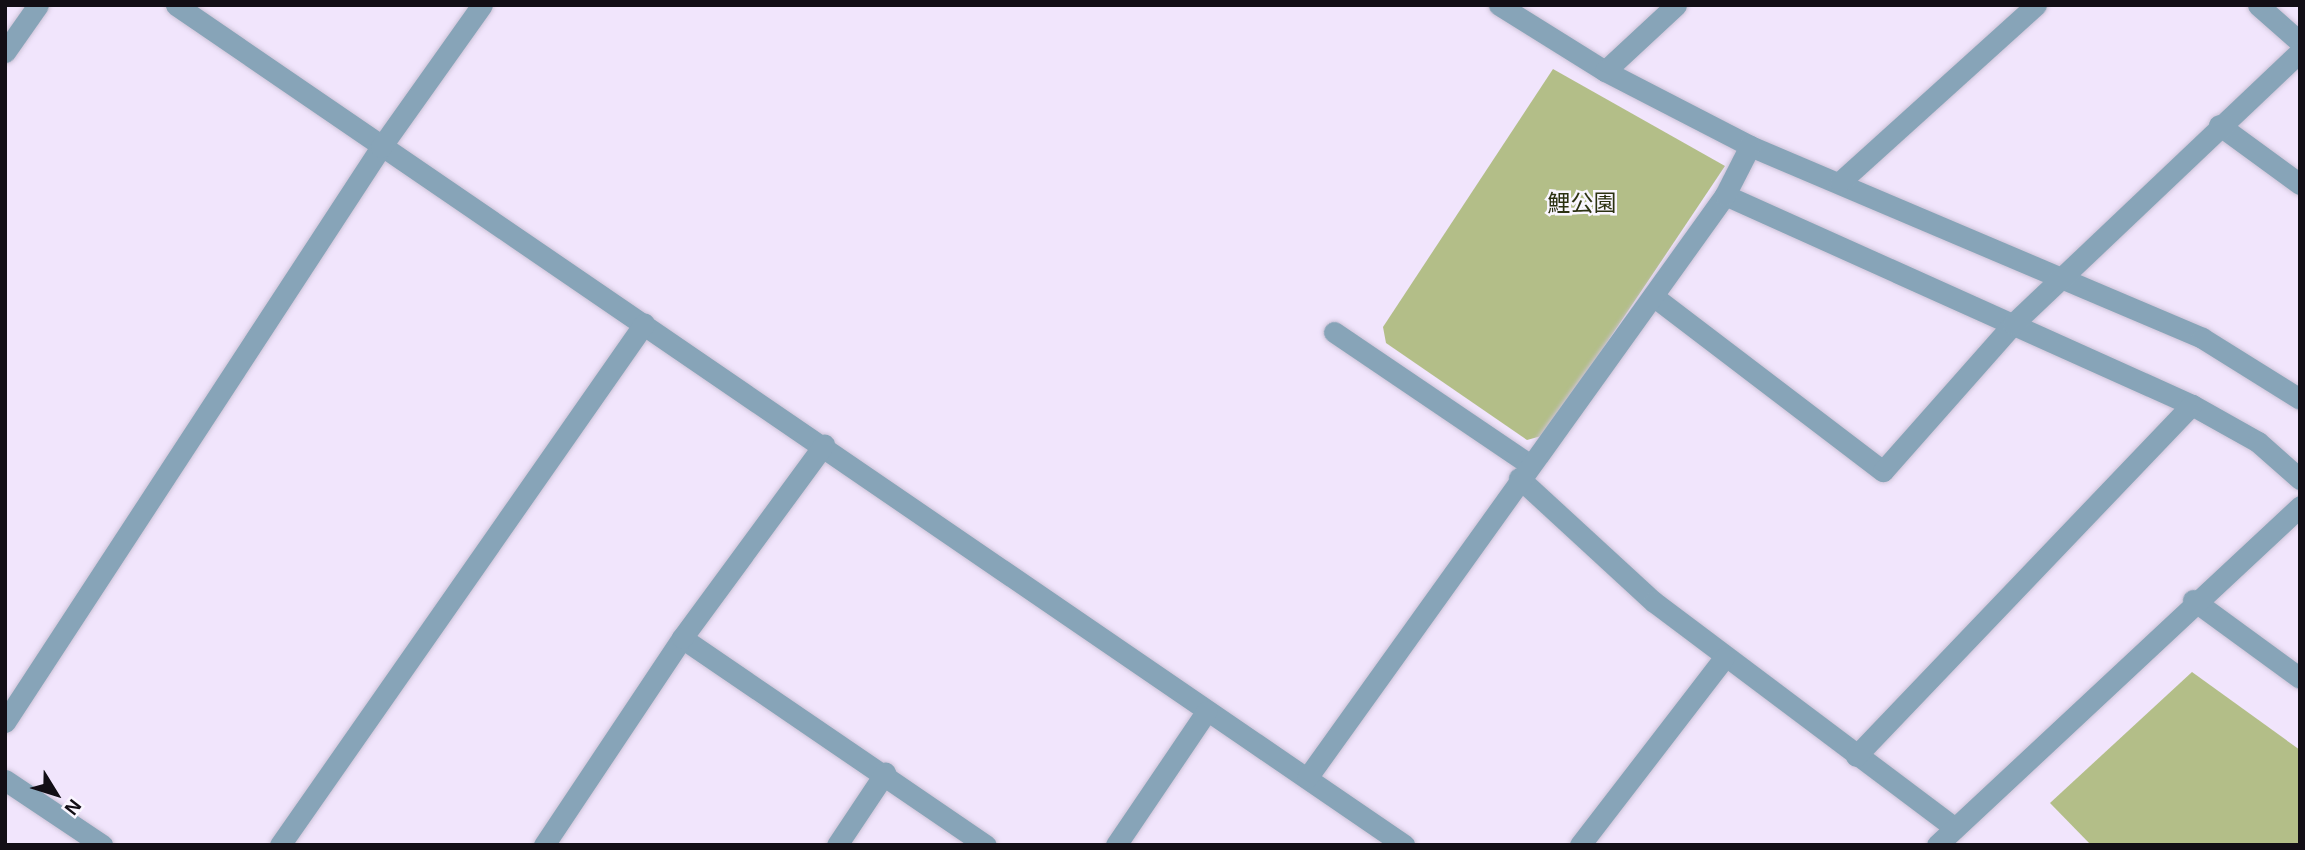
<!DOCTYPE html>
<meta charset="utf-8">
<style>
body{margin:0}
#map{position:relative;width:2305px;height:850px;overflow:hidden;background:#f1e5fc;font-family:Arial,"Noto Sans JP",sans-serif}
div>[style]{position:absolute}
.green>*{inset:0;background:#b3be88}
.roads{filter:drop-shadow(0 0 2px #cdc3d7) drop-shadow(0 0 2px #cdc3d7)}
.minor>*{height:21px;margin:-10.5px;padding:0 10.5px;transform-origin:10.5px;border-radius:10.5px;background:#87a4b8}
span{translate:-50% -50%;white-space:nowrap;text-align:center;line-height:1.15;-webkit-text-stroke:5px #faf6ff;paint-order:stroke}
.park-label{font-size:23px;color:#2b3111}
.frame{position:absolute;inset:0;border:7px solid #120e15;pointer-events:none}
.north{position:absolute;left:21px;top:759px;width:70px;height:70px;-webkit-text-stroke:5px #faf6ff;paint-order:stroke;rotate:128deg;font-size:19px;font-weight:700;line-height:28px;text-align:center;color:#120e15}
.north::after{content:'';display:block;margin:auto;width:24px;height:32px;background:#120e15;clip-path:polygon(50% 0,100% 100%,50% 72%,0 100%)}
</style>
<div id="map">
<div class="green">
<i style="clip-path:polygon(1553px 69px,1725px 166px,1545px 435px,1527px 440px,1386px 343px,1383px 327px)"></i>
<i style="clip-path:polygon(2192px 672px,2300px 750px,2300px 845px,2091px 845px,2050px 803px)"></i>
</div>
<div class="roads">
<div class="minor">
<i style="left:176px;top:5px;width:1488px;rotate:34.37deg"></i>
<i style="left:1499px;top:5px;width:125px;rotate:31.9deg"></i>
<i style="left:1605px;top:71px;width:163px;rotate:27.3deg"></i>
<i style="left:1750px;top:146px;width:491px;rotate:23deg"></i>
<i style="left:2202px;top:338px;width:115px;rotate:31.9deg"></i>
<i style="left:2258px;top:5px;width:56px;rotate:41.4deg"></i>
<i style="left:5px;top:52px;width:57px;rotate:-54.9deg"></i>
<i style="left:1605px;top:71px;width:97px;rotate:-42.9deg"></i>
<i style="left:2219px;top:125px;width:100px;rotate:36.1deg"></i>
<i style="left:1840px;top:182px;width:264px;rotate:-42.1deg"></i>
<i style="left:1725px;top:195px;width:512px;rotate:24.21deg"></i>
<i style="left:2192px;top:405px;width:76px;rotate:29.3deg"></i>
<i style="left:2258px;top:442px;width:56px;rotate:41.4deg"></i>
<i style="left:1653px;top:296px;width:289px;rotate:37.3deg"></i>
<i style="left:1883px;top:471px;width:196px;rotate:-48.5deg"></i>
<i style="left:2013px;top:324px;width:395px;rotate:-43.5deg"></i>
<i style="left:1334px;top:332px;width:235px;rotate:34.1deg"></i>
<i style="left:1519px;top:478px;width:183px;rotate:42.6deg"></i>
<i style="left:1654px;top:602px;width:376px;rotate:36.9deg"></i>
<i style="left:2193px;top:600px;width:132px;rotate:36.1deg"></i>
<i style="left:682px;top:638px;width:368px;rotate:34.3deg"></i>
<i style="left:5px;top:722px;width:687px;rotate:-56.82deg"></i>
<i style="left:381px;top:147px;width:174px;rotate:-54.6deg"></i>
<i style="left:1856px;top:756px;width:486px;rotate:-46.3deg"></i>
<i style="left:1307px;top:778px;width:717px;rotate:-54.36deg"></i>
<i style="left:1725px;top:195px;width:55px;rotate:-63deg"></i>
<i style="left:5px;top:780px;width:117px;rotate:33.8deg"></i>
<i style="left:280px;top:845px;width:636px;rotate:-55.06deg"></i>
<i style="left:544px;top:845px;width:249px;rotate:-56.3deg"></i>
<i style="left:682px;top:638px;width:240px;rotate:-53.7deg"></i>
<i style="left:837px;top:845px;width:87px;rotate:-56.3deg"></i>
<i style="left:1116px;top:845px;width:161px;rotate:-55.9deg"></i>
<i style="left:1580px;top:845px;width:236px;rotate:-52.4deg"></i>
<i style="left:1937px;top:845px;width:497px;rotate:-43deg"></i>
</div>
</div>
<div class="park-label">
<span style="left:1582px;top:203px">鯉公園</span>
</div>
<div class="frame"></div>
<div class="north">N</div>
</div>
